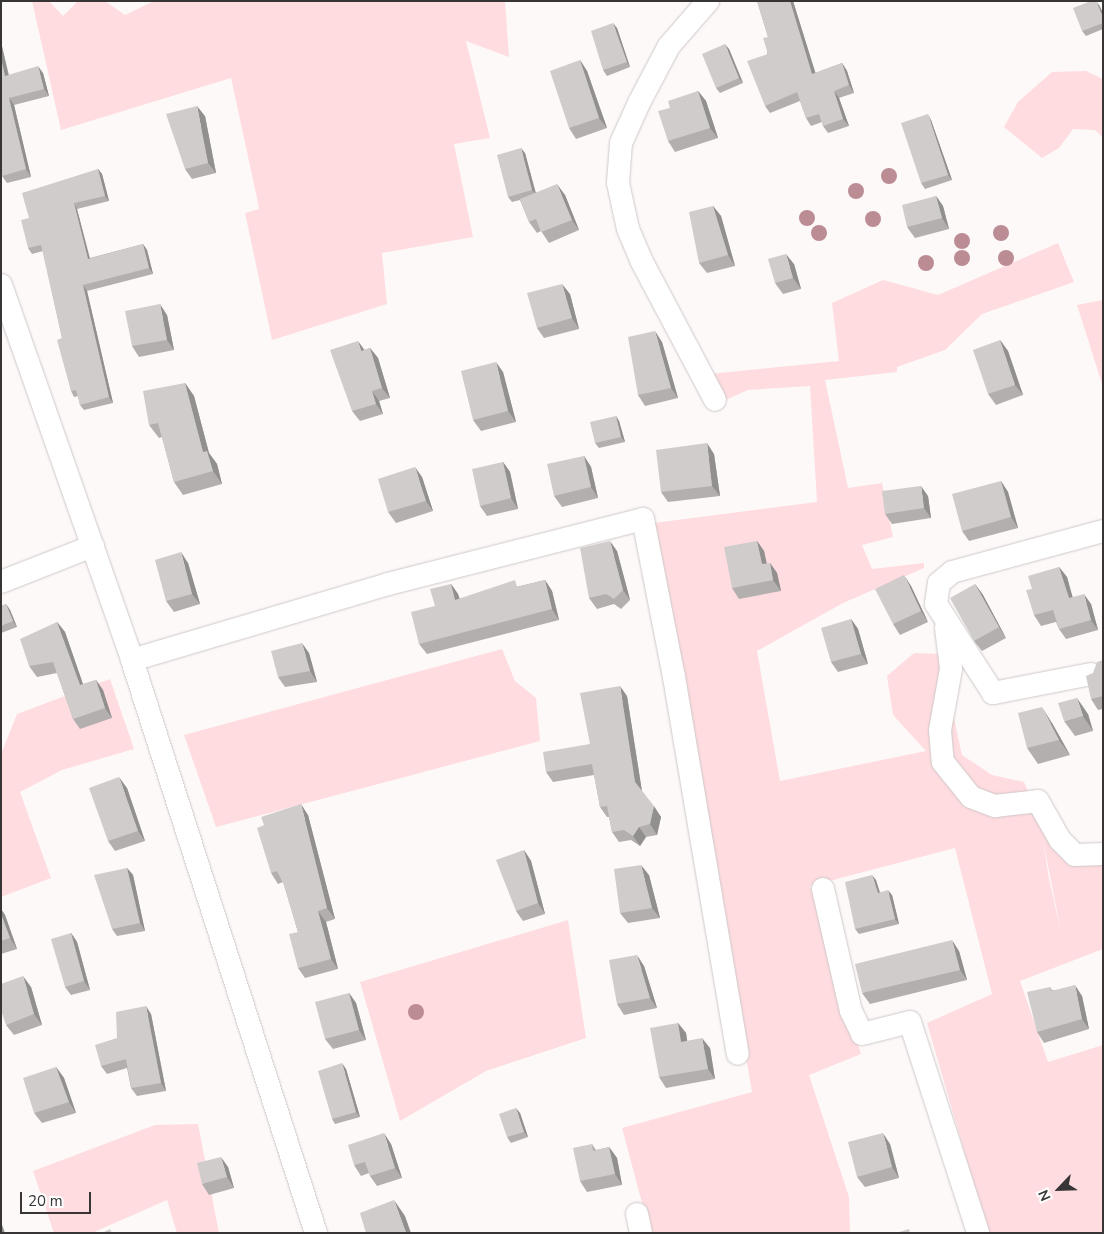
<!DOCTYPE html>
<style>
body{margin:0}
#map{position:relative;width:1104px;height:1234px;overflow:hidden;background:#fef9f9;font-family:"Nunito Sans",sans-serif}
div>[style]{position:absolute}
.green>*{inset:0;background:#ffdcdf}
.roads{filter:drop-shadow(0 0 1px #cec8c9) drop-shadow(0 0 1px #cec8c9)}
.minor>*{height:22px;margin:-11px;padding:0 11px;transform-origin:11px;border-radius:11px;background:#fff}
.trees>*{width:16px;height:16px;margin:-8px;border-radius:50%;background:#bc8c94}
.wall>*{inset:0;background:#b4afaf}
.shaded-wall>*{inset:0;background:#928f8f}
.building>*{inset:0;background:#d1cccc}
span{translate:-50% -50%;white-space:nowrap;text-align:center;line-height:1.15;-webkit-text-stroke:4.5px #fff;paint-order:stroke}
.frame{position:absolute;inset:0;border:2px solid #373535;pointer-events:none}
.north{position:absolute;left:1034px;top:1164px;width:50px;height:50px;-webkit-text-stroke:4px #fff;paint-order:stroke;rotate:246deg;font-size:14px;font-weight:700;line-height:20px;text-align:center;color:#373535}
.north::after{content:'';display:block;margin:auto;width:18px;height:22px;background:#373535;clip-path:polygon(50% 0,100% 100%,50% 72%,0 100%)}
.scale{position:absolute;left:20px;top:1192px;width:71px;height:22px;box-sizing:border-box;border:2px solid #373535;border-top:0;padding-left:6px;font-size:15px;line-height:18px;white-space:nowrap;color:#373535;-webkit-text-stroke:4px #fff;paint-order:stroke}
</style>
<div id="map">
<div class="green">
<i style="clip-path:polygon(32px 1px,49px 1px,63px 16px,78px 1px,105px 1px,125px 15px,154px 1px,505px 1px,509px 57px,466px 41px,490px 138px,454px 144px,473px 237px,382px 253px,387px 304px,272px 340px,245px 213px,259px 209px,257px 198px,231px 78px,61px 130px)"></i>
<i style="clip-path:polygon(1086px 71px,1103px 79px,1103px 138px,1095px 130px,1073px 129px,1059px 148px,1042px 158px,1004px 127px,1018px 102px,1052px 72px)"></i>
<i style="clip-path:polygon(evenodd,1058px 243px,1074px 282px,982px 314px,945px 350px,897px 367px,897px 372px,825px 380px,848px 488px,882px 483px,893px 537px,862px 545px,872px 569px,924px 563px,924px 568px,843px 603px,757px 651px,780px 781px,926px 751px,893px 715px,887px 676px,914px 653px,940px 654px,962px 755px,992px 775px,1024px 782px,1039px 817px,1103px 863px,1103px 949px,1020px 981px,1048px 1062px,1103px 1045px,1103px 1233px,988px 1233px,927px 1023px,992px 994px,955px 848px,810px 886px,861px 1054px,809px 1075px,849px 1197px,850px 1233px,650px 1233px,622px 1128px,752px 1092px,654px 523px,817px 502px,810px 386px,748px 390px,723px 401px,710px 374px,839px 361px,832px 303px,883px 280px,938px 295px,1058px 243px,1043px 840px,1061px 932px,1049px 879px,1043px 840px)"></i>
<i style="clip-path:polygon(1103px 300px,1103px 387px,1077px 305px)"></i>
<i style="clip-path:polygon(502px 649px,515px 681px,536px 698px,540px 741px,216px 827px,184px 735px)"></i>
<i style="clip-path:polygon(110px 679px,134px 749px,62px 770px,20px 792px,51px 878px,1px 897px,1px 754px,17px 714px)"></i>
<i style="clip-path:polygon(568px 920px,586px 1038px,486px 1071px,400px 1121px,360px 982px)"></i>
<i style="clip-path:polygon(198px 1124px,219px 1233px,177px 1233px,167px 1200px,92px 1233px,54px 1233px,33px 1171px,155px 1125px)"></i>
</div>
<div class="roads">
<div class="minor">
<i style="left:708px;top:1px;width:60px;rotate:130.9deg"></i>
<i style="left:669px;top:46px;width:64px;rotate:117.8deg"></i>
<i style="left:639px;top:103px;width:44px;rotate:114.2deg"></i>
<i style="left:621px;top:143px;width:40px;rotate:94.3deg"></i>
<i style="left:618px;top:183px;width:47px;rotate:77.7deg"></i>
<i style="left:628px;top:229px;width:34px;rotate:67deg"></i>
<i style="left:641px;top:260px;width:158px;rotate:62.1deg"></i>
<i style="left:1px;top:285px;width:397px;rotate:70.7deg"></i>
<i style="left:132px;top:660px;width:602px;rotate:72.2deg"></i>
<i style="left:1px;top:582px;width:99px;rotate:-21.4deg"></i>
<i style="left:946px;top:628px;width:41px;rotate:83deg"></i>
<i style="left:951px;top:669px;width:62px;rotate:100.2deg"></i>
<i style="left:940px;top:730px;width:32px;rotate:85deg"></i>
<i style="left:943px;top:762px;width:45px;rotate:51.3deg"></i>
<i style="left:971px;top:797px;width:26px;rotate:21deg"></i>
<i style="left:995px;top:806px;width:43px;rotate:-6.6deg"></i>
<i style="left:1038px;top:801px;width:45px;rotate:60.6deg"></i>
<i style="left:1060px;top:840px;width:21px;rotate:45deg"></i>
<i style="left:1075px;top:855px;width:28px;rotate:-2deg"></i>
<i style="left:132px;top:660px;width:267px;rotate:-16.5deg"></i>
<i style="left:388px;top:584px;width:263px;rotate:-14.3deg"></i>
<i style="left:643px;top:519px;width:161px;rotate:78.9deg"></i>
<i style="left:674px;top:677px;width:382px;rotate:80.4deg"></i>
<i style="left:1091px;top:674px;width:100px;rotate:169deg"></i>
<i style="left:993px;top:693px;width:106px;rotate:-122.6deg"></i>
<i style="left:936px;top:604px;width:21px;rotate:-82deg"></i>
<i style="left:939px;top:583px;width:17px;rotate:-40deg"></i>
<i style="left:952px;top:572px;width:156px;rotate:-15.2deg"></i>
<i style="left:823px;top:889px;width:125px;rotate:77.1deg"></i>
<i style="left:851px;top:1011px;width:25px;rotate:64deg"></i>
<i style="left:862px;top:1034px;width:49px;rotate:-14deg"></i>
<i style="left:910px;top:1022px;width:222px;rotate:72.1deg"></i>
<i style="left:637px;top:1214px;width:19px;rotate:78deg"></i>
</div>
</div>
<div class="trees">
<i style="left:889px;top:176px"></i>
<i style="left:856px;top:191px"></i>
<i style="left:807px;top:218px"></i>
<i style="left:873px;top:219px"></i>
<i style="left:819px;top:233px"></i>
<i style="left:1001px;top:233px"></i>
<i style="left:962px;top:241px"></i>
<i style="left:962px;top:258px"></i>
<i style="left:1006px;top:258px"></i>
<i style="left:926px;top:263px"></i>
<i style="left:416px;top:1012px"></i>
</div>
<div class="wall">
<i style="clip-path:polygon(757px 1px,793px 1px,815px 73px,842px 63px,847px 71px,854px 93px,839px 98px,849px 126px,828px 133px,823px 126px,822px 122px,811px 126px,806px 118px,800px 101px,770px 113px,765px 106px,768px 37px)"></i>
<i style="clip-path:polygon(1099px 5px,1103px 13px,1103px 29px,1086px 36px,1082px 31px)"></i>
<i style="clip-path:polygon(617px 28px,630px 67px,607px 76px,603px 70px)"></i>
<i style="clip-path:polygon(1px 42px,9px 75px,43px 73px,49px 96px,14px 105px,31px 177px,7px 183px,2px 176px,1px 173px)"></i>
<i style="clip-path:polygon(729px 49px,743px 83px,720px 93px,716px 88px)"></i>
<i style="clip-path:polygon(580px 60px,587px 71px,607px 128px,576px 139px,569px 128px)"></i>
<i style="clip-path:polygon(698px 91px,706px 101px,718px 138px,675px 152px,668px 141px,670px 108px)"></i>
<i style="clip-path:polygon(205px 116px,216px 173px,192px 179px,185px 169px)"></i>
<i style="clip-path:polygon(931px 120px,952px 180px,925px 189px,921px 183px)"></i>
<i style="clip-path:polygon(525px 153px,536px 193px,565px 195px,579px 230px,549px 243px,541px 231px,537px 233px,529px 222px,520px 200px,512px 202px,508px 197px)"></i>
<i style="clip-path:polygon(98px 169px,102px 174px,109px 201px,77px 209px,90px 258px,143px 244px,147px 250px,153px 274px,87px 291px,113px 403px,84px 410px,80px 405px,78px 396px,74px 397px,71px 391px,62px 338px,43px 251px,32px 254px,28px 248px,29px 218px)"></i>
<i style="clip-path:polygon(936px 196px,943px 206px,949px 229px,915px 238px,907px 227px)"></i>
<i style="clip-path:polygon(713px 206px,721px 216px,735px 266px,707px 273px,699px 263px)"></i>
<i style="clip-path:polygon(794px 264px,801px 289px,783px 294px,775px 283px)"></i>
<i style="clip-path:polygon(570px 294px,579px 329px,544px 338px,537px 328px)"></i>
<i style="clip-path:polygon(167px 315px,174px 350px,139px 357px,132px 346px)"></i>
<i style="clip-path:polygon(1000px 340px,1008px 351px,1023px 395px,996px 405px,988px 394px)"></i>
<i style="clip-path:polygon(662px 342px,678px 398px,645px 406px,638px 395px)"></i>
<i style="clip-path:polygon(370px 348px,378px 358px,390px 398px,379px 401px,383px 414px,360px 421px,352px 411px,364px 350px)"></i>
<i style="clip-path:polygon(503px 372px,516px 422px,481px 431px,473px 420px)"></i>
<i style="clip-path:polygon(185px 383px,194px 396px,209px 453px,217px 464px,222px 484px,183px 495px,174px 482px,162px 437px,159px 438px,149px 425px)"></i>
<i style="clip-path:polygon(616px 416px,619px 421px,625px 442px,599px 448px,595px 443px)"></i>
<i style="clip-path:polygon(714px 454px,720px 496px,668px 502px,661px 492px)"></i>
<i style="clip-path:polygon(584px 456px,591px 467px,598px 498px,562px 507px,554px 496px)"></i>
<i style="clip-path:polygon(503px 462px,510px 472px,518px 509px,487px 516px,480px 506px)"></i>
<i style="clip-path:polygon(422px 477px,433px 511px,396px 523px,388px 512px)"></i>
<i style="clip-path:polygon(1001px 481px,1008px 492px,1018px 528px,969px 541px,962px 531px)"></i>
<i style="clip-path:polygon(928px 496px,931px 518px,892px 524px,885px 514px)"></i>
<i style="clip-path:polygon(757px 541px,764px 551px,767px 564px,770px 563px,777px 573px,781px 591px,739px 599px,732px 588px)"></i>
<i style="clip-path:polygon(617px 551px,630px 600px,621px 609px,614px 604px,597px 609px,589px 598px)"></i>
<i style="clip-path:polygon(188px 563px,200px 604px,174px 612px,166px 601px)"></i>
<i style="clip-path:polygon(1059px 567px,1067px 577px,1072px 597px,1091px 604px,1098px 630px,1066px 639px,1059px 629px,1056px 622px,1041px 626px,1034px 615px,1032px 589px)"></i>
<i style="clip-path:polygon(545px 580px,552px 591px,559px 620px,427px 654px,419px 644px,451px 584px,458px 594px,460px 599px,520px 586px)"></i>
<i style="clip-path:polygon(975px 584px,983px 595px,1006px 638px,982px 651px,974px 641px)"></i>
<i style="clip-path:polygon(911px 586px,928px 622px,900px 635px,893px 624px)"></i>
<i style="clip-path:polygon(6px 604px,10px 610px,17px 627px,1px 633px,1px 606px)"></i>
<i style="clip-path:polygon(851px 619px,858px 629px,868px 664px,838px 672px,831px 662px)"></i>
<i style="clip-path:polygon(57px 622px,65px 632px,83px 684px,96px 680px,103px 690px,112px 718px,80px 729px,73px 719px,57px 673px,37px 677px,29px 666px)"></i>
<i style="clip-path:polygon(309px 653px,317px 682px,285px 687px,278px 677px)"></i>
<i style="clip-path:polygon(1103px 660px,1103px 709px,1098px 710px,1091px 699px)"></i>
<i style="clip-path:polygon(627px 696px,642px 791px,661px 817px,657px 835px,646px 837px,640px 846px,631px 840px,619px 842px,612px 832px,609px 817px,607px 817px,600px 807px,594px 775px,553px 782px,546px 772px,590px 744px)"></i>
<i style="clip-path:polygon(1088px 714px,1093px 731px,1075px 736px,1064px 721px)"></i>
<i style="clip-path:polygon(1052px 723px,1070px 755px,1038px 764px,1027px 748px)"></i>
<i style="clip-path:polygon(127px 788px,145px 841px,115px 851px,108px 841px)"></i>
<i style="clip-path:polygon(308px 815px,335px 919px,326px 922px,338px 969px,305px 978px,298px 968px,298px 932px,284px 885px,283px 882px,278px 884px,271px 873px)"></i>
<i style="clip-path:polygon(524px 850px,531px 861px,545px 914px,523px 921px,516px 911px)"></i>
<i style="clip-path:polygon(127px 868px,133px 875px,145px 931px,117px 936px,112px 929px)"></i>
<i style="clip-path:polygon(649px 875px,660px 918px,628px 923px,620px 913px)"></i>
<i style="clip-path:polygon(876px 880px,880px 892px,892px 895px,899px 924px,859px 934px,855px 929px)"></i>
<i style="clip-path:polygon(1px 909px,5px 915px,17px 949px,1px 954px)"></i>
<i style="clip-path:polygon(71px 933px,77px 942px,90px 990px,71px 995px,65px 987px)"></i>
<i style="clip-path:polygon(959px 951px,967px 980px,870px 1004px,862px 993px)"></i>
<i style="clip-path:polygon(644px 966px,657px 1008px,624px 1015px,617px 1004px)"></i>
<i style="clip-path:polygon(31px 987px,42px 1025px,14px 1035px,6px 1025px)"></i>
<i style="clip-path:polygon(1050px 987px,1052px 990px,1082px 996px,1089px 1029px,1044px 1043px,1037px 1032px)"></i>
<i style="clip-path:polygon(349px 993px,356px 1003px,366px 1040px,333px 1049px,325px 1039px)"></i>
<i style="clip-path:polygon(151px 1014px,166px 1091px,137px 1096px,131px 1088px,127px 1068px,107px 1074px,101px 1066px,117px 1038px)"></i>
<i style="clip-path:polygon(678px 1023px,686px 1033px,687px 1041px,710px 1048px,715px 1079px,666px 1088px,659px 1077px)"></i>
<i style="clip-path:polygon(56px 1067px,64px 1078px,76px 1113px,42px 1123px,34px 1113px)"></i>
<i style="clip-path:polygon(346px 1069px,360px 1117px,335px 1124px,332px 1119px)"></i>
<i style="clip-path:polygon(520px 1113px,528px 1137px,511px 1143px,507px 1137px)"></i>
<i style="clip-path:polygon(391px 1144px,402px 1178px,377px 1186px,370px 1176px,369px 1173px,361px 1176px,354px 1165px)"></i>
<i style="clip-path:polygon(592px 1144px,596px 1150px,609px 1147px,617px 1158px,622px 1185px,587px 1192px,580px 1181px)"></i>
<i style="clip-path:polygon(890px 1144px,899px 1178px,865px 1187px,857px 1177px)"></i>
<i style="clip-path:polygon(228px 1167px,234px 1188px,209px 1195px,202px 1184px)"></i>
</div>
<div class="shaded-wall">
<i style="clip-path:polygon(790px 1px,793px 1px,818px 81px,812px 74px)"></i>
<i style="clip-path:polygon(1096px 1px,1099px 5px,1103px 13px,1103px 17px)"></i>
<i style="clip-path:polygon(613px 23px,617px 28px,630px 67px,627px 62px)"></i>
<i style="clip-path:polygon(1px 42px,10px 83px,5px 76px,1px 58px)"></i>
<i style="clip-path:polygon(725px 44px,729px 49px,743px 83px,739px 78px)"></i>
<i style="clip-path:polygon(580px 60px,587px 71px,607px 128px,599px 118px)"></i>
<i style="clip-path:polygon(842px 63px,847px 71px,854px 93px,849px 85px)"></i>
<i style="clip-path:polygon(38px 66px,43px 73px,49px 96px,44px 89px)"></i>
<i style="clip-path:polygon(698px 91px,706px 101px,718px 138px,710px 128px)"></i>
<i style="clip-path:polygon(834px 91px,839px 98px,849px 126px,843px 119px)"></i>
<i style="clip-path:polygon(9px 98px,14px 105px,31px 177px,26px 169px)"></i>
<i style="clip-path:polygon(197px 106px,205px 116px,216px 173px,208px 163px)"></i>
<i style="clip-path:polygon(928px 114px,931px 120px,952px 180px,948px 175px)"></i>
<i style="clip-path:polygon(521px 148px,525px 153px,536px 195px,532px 190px)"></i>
<i style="clip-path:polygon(98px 169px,102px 174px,109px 201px,105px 196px)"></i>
<i style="clip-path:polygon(557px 184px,565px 195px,579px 230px,572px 220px)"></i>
<i style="clip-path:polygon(936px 196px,943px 206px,949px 229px,942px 218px)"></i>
<i style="clip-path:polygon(74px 203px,77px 209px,91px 264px,88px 259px)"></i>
<i style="clip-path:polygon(713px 206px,721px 216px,735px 266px,728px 255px)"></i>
<i style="clip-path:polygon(143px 244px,147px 250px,153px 274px,149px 268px)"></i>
<i style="clip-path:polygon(786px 254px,794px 264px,801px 289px,793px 278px)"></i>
<i style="clip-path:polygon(562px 284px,570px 294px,579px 329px,572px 318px)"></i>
<i style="clip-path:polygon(83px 285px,87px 291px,113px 403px,109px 397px)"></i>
<i style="clip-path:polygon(160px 304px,167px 315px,174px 350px,167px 340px)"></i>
<i style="clip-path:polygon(655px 331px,662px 342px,678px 398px,671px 388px)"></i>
<i style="clip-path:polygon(1000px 340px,1008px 351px,1023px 395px,1015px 385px)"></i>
<i style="clip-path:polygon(358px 341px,366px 352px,361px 351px)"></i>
<i style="clip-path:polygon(370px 348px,378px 358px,390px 398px,382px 388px)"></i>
<i style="clip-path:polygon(496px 362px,503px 372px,516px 422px,508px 411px)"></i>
<i style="clip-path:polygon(185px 383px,194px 396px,209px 453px,217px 464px,222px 484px,213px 471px,203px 452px)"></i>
<i style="clip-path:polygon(372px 391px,379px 401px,383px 414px,376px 404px)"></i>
<i style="clip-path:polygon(616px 416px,619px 421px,625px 442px,621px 437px)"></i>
<i style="clip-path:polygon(707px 443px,714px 454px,720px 496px,712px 486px)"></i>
<i style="clip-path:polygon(584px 456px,591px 467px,598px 498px,591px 487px)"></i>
<i style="clip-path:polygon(503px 462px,510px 472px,518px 509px,511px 498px)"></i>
<i style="clip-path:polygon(415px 467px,422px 477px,433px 511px,426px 501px)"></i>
<i style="clip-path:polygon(1001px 481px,1008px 492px,1018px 528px,1011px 517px)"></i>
<i style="clip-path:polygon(921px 486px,928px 496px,931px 518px,924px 508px)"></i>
<i style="clip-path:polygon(610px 541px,617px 551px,630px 600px,623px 590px)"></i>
<i style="clip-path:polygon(757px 541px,764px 551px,769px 575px,762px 564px)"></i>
<i style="clip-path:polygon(181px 552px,188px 563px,200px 604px,192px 594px)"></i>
<i style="clip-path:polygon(770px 563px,777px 573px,781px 591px,773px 580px)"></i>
<i style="clip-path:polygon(1059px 567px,1067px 577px,1076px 609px,1069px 598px)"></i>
<i style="clip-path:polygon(904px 575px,911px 586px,928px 622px,921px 611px)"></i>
<i style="clip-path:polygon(545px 580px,552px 591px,559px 620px,552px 609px)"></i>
<i style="clip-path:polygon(451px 584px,458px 594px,463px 611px,455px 600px)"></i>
<i style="clip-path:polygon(975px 584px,983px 595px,1006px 638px,999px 627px)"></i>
<i style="clip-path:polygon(1084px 594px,1091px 604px,1098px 630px,1091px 620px)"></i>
<i style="clip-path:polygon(6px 604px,10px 610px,17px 627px,13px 621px)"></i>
<i style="clip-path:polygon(851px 619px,858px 629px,868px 664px,861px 654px)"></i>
<i style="clip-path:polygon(57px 622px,65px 632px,87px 696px,80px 685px)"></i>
<i style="clip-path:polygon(302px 643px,309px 653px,317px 682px,310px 671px)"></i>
<i style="clip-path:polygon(96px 680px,103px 690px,112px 718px,105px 708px)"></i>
<i style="clip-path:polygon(620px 686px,627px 696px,642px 792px,635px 782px)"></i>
<i style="clip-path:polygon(1077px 698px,1088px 714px,1093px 731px,1083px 716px)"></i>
<i style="clip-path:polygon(1042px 707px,1052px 723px,1070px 755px,1059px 740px)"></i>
<i style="clip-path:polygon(119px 777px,127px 788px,145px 841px,138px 831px)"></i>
<i style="clip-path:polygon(301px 804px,308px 815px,335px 919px,327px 908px)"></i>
<i style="clip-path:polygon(654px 806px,661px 817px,657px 835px,650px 824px)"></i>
<i style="clip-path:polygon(639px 827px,646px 837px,640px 846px,633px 836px)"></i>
<i style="clip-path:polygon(524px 850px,531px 861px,545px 914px,538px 903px)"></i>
<i style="clip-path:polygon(641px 865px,649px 875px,660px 918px,652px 908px)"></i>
<i style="clip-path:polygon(127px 868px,133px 875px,145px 931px,140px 923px)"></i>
<i style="clip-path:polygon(872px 875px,876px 880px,881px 898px,878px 893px)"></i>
<i style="clip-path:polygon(888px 890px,892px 895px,899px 924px,895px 919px)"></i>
<i style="clip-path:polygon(1px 909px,5px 915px,17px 949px,10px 938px,1px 914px)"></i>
<i style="clip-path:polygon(318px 911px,326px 922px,338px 969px,331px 959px)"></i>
<i style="clip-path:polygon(71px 933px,77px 942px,90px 990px,84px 981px)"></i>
<i style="clip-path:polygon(952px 940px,959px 951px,967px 980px,960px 970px)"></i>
<i style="clip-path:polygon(637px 955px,644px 966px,657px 1008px,650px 998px)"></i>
<i style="clip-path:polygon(23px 976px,31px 987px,42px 1025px,34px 1014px)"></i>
<i style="clip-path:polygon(1075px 985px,1082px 996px,1089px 1029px,1082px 1019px)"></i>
<i style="clip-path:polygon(349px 993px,356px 1003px,366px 1040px,359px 1030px)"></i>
<i style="clip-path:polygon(146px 1006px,151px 1014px,166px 1091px,161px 1083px)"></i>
<i style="clip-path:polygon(678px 1023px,686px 1033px,689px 1052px,681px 1042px)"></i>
<i style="clip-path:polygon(702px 1038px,710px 1048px,715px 1079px,708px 1069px)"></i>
<i style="clip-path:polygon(342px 1063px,346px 1069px,360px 1117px,356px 1112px)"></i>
<i style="clip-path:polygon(56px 1067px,64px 1078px,76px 1113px,69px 1102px)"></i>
<i style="clip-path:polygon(516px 1108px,520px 1113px,528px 1137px,524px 1132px)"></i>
<i style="clip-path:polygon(384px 1133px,391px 1144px,402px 1178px,395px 1168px)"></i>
<i style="clip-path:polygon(883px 1133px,890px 1144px,899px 1178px,892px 1167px)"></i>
<i style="clip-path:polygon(609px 1147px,617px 1158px,622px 1185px,615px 1174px)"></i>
<i style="clip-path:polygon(221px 1157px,228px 1167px,234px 1188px,227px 1177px)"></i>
<i style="clip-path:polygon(394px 1200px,405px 1216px,411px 1233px,406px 1233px)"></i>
<i style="clip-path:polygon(1px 1222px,5px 1233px,2px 1233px,1px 1230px)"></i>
</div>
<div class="building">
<i style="clip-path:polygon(757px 1px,790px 1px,812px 74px,842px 63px,849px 85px,834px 91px,843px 119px,823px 126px,819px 114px,806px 118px,797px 92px,765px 106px,747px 61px,768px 54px,763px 38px,768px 37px)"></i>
<i style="clip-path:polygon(1091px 1px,1096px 1px,1103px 17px,1103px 23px,1082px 31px,1073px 8px)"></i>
<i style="clip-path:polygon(613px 23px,627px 62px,603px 70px,591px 31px)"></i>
<i style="clip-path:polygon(725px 44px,739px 78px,716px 88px,702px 54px)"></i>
<i style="clip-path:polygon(1px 58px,5px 76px,38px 66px,44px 89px,9px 98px,26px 169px,2px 176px,1px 173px)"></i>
<i style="clip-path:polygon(580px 60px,599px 118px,569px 128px,550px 71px)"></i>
<i style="clip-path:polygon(698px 91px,710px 128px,668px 141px,658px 111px,670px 108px,668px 101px)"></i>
<i style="clip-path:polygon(197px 106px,208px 163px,185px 169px,166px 114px)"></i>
<i style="clip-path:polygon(928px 114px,948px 175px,921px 183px,901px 123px)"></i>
<i style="clip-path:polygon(521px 148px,532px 190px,508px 197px,497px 155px)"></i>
<i style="clip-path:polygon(98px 169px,105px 196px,74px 203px,88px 259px,143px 244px,149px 268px,83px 285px,109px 397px,80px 405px,76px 390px,71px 391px,57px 340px,62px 338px,41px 245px,28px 248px,21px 220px,29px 218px,22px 193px)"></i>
<i style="clip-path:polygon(557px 184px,572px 220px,541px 232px,536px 219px,529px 222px,520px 199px)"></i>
<i style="clip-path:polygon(936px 196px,942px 218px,907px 227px,902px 205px)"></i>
<i style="clip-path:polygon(713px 206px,728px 255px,699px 263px,689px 212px)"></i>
<i style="clip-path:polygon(786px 254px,793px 278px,775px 283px,768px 259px)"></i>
<i style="clip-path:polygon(562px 284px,572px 318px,537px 328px,527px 293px)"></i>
<i style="clip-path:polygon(160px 304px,167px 340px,132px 346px,125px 311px)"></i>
<i style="clip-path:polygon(655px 331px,671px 388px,638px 395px,628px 337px)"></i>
<i style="clip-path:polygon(1000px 340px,1015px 385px,988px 394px,973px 350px)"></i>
<i style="clip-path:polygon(358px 341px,361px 351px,370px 348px,382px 388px,372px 391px,376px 404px,352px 411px,330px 350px)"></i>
<i style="clip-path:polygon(496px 362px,508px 411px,473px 420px,461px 371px)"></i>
<i style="clip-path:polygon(185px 383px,203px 452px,207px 451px,213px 471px,174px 482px,158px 423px,149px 425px,143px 391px)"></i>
<i style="clip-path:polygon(616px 416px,621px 437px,595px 443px,590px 422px)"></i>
<i style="clip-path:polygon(707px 443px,712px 486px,661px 492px,656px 450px)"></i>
<i style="clip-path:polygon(584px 456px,591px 487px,554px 496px,547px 464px)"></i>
<i style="clip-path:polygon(503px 462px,511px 498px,480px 506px,472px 469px)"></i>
<i style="clip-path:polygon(415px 467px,426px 501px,388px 512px,378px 479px)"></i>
<i style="clip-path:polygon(1001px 481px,1011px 517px,962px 531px,952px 494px)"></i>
<i style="clip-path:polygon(921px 486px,924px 508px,885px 514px,882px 491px)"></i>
<i style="clip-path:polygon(610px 541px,623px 590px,614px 599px,606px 594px,589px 598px,580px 548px)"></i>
<i style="clip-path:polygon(757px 541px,762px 564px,770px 563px,773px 580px,732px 588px,724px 547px)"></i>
<i style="clip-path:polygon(181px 552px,192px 594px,166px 601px,155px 560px)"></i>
<i style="clip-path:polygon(1059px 567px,1069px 598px,1084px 594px,1091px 620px,1059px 629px,1053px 610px,1034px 615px,1026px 590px,1032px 589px,1028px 576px)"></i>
<i style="clip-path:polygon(904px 575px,921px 611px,893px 624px,875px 589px)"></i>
<i style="clip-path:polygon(515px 580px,517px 587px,545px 580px,552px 609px,419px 644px,411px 612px,435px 606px,430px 589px,451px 584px,455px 600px)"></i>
<i style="clip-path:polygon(975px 584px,999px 627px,974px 641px,950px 598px)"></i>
<i style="clip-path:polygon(6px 604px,13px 621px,1px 626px,1px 606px)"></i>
<i style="clip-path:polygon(851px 619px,861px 654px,831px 662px,821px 628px)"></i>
<i style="clip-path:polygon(57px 622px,80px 685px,96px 680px,105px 708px,73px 719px,53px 662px,29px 666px,20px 639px)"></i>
<i style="clip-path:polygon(302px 643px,310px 671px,278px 677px,271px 651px)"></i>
<i style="clip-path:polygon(1103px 660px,1103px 696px,1091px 699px,1086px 676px,1093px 673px,1097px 662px)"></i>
<i style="clip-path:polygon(620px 686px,635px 782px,654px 806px,650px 824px,639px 827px,633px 836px,624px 830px,612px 832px,607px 806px,600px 807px,592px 764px,546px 772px,543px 752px,590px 744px,580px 693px)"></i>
<i style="clip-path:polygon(1077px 698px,1083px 716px,1064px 721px,1058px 703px)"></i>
<i style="clip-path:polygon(1042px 707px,1059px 740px,1027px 748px,1018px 713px)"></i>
<i style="clip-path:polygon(119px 777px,138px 831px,108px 841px,89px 788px)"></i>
<i style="clip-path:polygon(301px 804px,327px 908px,318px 911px,331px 959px,298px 968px,289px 934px,298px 932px,284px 885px,277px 871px,271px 873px,257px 828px,264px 825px,261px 817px)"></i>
<i style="clip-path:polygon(524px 850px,538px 903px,516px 911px,496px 860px)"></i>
<i style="clip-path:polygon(641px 865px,652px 908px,620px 913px,614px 869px)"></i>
<i style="clip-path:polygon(127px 868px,140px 923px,112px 929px,94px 875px)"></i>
<i style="clip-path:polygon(872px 875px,878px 893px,888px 890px,895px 919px,855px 929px,845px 882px)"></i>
<i style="clip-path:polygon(1px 914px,10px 938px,1px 941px)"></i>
<i style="clip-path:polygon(71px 933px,84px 981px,65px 987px,51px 939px)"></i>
<i style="clip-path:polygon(952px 940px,960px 970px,862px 993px,855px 964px)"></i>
<i style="clip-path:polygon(637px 955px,650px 998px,617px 1004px,609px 960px)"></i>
<i style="clip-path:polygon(23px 976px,34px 1014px,6px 1025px,1px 1010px,1px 984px)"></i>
<i style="clip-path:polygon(1075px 985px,1082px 1019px,1037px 1032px,1027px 992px,1050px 987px,1051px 991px)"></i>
<i style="clip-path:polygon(349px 993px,359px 1030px,325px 1039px,315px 1002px)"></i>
<i style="clip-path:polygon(146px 1006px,161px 1083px,131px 1088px,126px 1059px,101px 1066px,95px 1045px,117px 1038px,116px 1012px)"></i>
<i style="clip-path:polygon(678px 1023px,681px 1042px,702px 1038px,708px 1069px,659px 1077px,650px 1028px)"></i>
<i style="clip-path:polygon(342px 1063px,356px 1112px,332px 1119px,318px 1071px)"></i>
<i style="clip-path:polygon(56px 1067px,69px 1102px,34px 1113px,23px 1078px)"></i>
<i style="clip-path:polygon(516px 1108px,524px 1132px,507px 1137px,499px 1114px)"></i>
<i style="clip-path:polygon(384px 1133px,395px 1168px,370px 1176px,365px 1162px,354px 1165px,348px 1145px)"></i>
<i style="clip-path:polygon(883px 1133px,892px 1167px,857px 1177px,848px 1142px)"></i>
<i style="clip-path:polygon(592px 1144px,593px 1151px,609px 1147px,615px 1174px,580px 1181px,573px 1148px)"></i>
<i style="clip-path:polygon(221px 1157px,227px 1177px,202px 1184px,197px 1163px)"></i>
<i style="clip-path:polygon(394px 1200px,406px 1233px,366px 1233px,360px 1213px)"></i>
<i style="clip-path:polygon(110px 1229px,112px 1233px,102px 1233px)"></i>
<i style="clip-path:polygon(909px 1229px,910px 1233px,896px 1233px)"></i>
</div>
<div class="frame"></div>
<div class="north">N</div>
<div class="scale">20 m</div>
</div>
